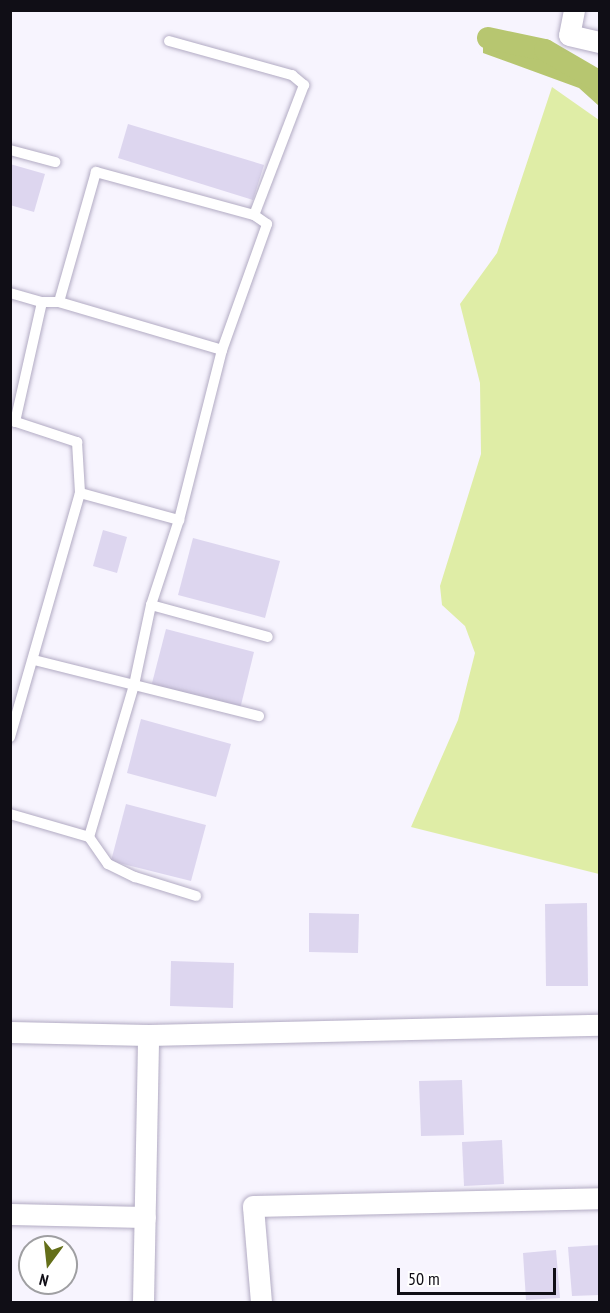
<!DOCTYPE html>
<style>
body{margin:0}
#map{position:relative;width:610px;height:1313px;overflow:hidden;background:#f7f4fe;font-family:"PT Sans Narrow",sans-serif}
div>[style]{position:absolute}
.green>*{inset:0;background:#dfeda6}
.water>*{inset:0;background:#b7c670}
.canal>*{height:22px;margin:-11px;padding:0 11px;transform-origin:11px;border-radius:11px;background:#b7c670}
.building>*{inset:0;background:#ddd6ef}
.roads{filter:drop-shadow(0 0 2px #b2abc3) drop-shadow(0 0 2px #b2abc3)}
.lane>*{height:10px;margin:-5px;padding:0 5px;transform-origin:5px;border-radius:5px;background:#fff}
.street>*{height:21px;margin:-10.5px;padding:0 10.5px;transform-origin:10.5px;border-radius:10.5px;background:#fff}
span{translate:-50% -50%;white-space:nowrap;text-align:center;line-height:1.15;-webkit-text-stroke:4.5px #fff;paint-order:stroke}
.frame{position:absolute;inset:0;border:12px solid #100e16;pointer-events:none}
.north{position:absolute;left:18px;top:1235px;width:60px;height:60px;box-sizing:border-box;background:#fff;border:2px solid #9f9fa2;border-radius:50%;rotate:195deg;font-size:16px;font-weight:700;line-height:24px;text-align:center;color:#100e16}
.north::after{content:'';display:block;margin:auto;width:21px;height:27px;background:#646f19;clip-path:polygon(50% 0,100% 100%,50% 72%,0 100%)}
.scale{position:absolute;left:397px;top:1268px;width:159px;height:27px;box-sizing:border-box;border:3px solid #100e16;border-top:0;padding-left:8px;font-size:18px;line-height:21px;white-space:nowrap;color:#100e16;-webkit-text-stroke:4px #fff;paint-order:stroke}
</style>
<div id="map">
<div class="green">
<i style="clip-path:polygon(552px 87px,599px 120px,599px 874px,411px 827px,458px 720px,475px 653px,465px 626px,442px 605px,440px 586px,481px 454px,480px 383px,460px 304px,497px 253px)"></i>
</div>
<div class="water">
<i style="clip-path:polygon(483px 32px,599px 73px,599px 106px,579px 88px,483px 53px)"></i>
</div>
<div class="canal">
<i style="left:488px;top:38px;width:58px;rotate:11.9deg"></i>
<i style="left:545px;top:50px;width:64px;rotate:30.2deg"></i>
</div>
<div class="building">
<i style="clip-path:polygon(128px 124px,264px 165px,253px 200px,118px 158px)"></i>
<i style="clip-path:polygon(10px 164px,45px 174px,34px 212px,10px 205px)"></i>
<i style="clip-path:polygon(103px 530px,127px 537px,117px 573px,93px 566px)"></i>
<i style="clip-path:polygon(193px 538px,280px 561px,265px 618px,178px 595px)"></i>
<i style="clip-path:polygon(166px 629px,254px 652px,240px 709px,151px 687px)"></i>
<i style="clip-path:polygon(141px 719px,231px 744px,216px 797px,127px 773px)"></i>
<i style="clip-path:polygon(126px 804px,206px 825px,191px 881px,111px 861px)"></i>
<i style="clip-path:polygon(587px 903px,588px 986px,546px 986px,545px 904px)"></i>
<i style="clip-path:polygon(309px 913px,359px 914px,358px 953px,309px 952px)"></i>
<i style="clip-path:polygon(171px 961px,234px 963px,233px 1008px,170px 1006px)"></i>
<i style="clip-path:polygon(462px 1080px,464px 1135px,421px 1136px,419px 1081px)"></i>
<i style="clip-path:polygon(502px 1140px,504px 1184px,464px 1186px,462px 1142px)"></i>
<i style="clip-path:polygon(600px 1245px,600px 1295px,572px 1296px,568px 1247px)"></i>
<i style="clip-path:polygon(556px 1250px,560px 1298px,526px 1300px,523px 1253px)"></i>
</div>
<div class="roads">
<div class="lane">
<i style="left:169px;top:41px;width:128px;rotate:15.5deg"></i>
<i style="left:292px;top:75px;width:16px;rotate:40deg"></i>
<i style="left:304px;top:85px;width:139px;rotate:111deg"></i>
<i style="left:10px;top:150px;width:47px;rotate:14.9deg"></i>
<i style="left:10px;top:293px;width:33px;rotate:16deg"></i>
<i style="left:42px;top:302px;width:17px"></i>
<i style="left:59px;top:302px;width:170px;rotate:16.4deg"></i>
<i style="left:10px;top:420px;width:71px;rotate:18.2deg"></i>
<i style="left:77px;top:442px;width:51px;rotate:86.6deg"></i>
<i style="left:80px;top:493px;width:254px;rotate:106deg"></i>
<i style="left:15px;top:422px;width:123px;rotate:-77.3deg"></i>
<i style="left:80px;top:493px;width:103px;rotate:15.3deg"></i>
<i style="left:151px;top:605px;width:121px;rotate:15.3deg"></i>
<i style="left:34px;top:660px;width:232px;rotate:14deg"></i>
<i style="left:10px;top:814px;width:82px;rotate:16.2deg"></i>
<i style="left:89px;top:837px;width:159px;rotate:-73.5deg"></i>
<i style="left:134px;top:685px;width:82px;rotate:-78deg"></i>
<i style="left:151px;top:605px;width:89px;rotate:-71.8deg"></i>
<i style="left:179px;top:520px;width:175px;rotate:-75.8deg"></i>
<i style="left:222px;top:350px;width:134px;rotate:-70.3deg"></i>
<i style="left:267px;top:224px;width:16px;rotate:-145deg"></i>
<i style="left:254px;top:215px;width:164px;rotate:-164.8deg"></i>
<i style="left:96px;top:172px;width:135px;rotate:105.9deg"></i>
<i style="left:89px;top:837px;width:33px;rotate:55deg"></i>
<i style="left:108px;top:864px;width:30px;rotate:26deg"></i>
<i style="left:135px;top:877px;width:64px;rotate:17.3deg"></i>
</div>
<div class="street">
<i style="left:574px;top:10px;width:25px;rotate:101deg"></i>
<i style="left:569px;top:35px;width:32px;rotate:13deg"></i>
<i style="left:10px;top:1032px;width:138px;rotate:1.2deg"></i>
<i style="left:148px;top:1035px;width:452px;rotate:-1.3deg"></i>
<i style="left:10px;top:1214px;width:135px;rotate:1.3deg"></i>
<i style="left:143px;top:1302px;width:267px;rotate:-88.9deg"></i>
<i style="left:261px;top:1302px;width:96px;rotate:-94.8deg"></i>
<i style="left:253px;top:1206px;width:347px;rotate:-1.3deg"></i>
</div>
</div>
<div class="frame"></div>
<div class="north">N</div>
<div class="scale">50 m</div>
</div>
